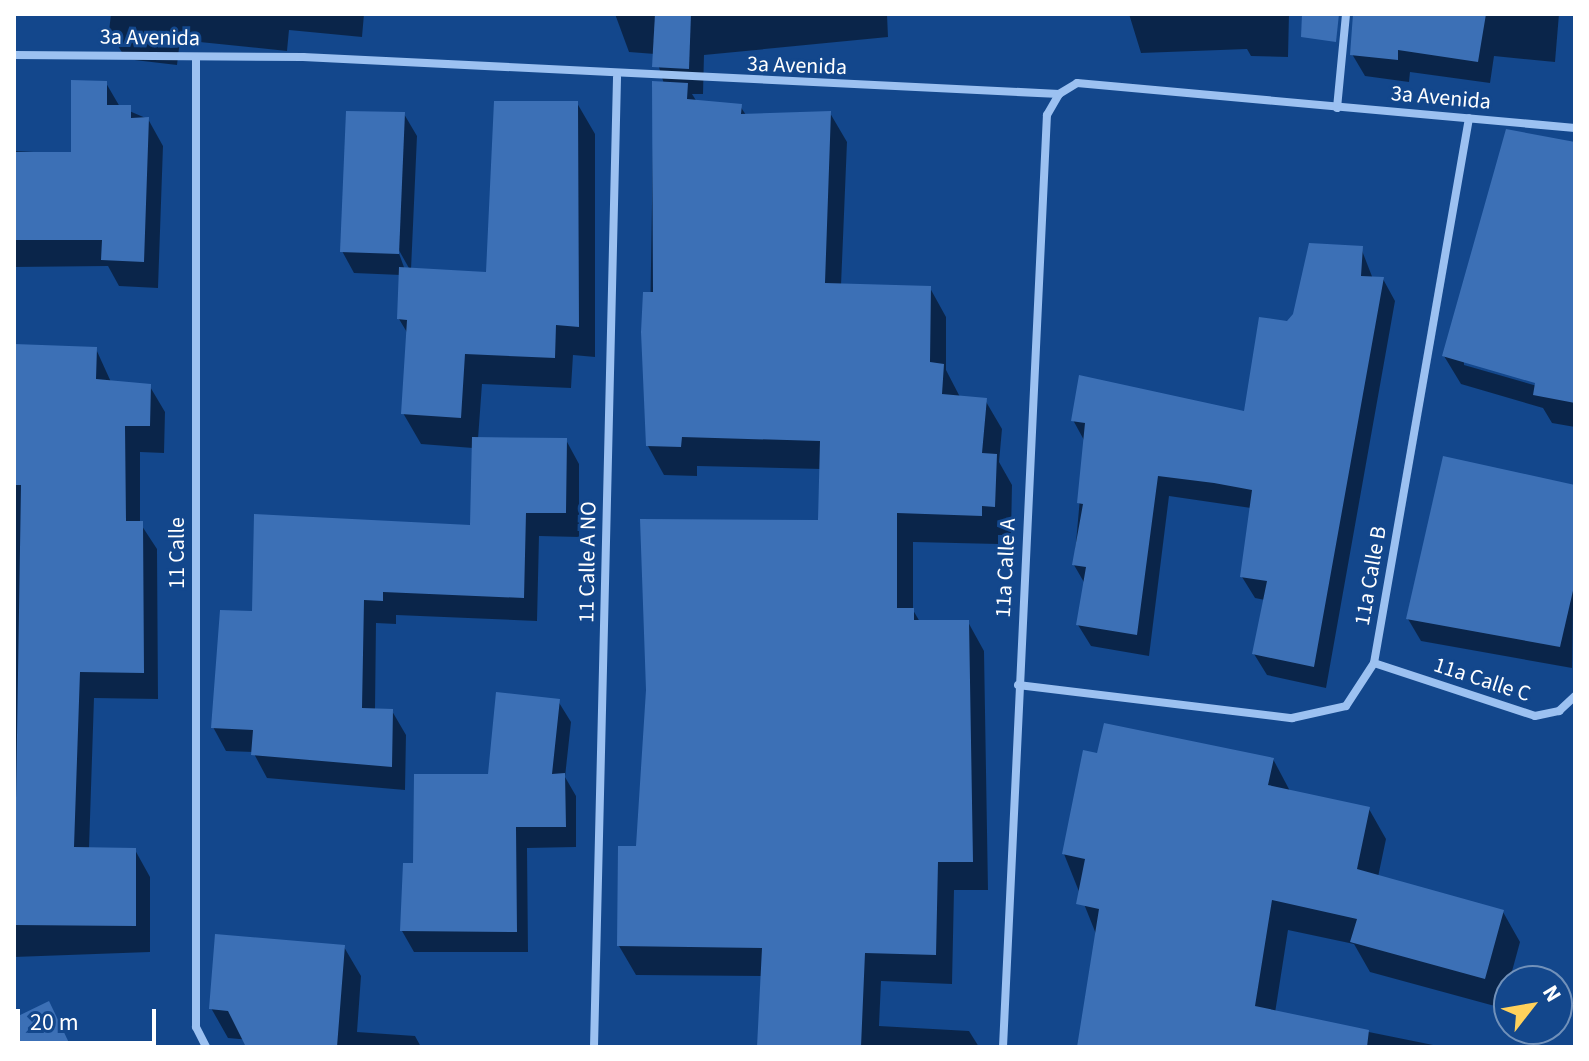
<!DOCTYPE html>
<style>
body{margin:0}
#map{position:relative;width:1589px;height:1061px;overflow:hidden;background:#13478c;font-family:"Source Sans 3",sans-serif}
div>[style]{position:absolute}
.shadow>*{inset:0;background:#0007}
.building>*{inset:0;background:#3c70b6}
.minor>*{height:8px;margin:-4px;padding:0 4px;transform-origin:4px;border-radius:4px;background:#9cc1f1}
span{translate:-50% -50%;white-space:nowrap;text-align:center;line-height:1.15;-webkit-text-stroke:6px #13478c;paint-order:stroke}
.street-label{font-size:22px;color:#fff}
.frame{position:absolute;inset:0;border:16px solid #fff;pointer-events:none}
.north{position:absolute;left:1493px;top:965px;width:80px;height:80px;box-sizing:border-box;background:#13478c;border:2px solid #7191ba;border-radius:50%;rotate:59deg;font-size:22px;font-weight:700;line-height:32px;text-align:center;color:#fff}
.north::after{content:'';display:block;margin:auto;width:28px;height:36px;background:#ffd15b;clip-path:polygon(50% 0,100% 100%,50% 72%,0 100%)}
.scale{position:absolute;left:16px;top:1009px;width:140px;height:36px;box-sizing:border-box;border:4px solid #fff;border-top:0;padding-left:10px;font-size:24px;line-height:28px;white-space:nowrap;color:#fff;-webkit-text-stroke:6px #13478c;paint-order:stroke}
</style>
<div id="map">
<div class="shadow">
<i style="clip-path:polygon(111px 14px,364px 14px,362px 37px,289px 30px,287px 51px,180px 40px,177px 65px,126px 59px,109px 31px)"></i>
<i style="clip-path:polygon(615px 14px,887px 14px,888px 37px,704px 55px,703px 94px,692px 94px,697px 102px,740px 106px,746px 115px,830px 113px,847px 142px,841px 286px,930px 288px,946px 317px,946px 370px,960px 397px,985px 400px,1002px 429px,999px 462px,1012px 485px,1011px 535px,998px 535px,998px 544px,913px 542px,913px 610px,920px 622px,968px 622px,984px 651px,988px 890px,954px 890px,952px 984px,881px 981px,879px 1026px,969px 1031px,979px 1047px,759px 1047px,762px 976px,636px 975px,619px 946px,638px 848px,820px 522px,821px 469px,697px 466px,697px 476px,664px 475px,648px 446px,654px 83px,664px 84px,655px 54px,629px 52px)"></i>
<i style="clip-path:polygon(1129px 14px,1289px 14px,1288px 57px,1251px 56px,1247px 49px,1141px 53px)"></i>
<i style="clip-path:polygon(1361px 14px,1559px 14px,1555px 62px,1494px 56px,1490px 83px,1410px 72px,1409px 82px,1365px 76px,1352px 54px)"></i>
<i style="clip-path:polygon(106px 83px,120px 107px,148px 119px,163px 146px,158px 288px,119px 286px,108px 266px,14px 267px,14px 151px,73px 154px)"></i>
<i style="clip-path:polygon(evenodd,577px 103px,595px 134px,595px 357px,573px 355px,571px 388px,482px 384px,478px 439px,566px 440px,579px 464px,579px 537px,539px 536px,537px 621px,396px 615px,396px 624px,376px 623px,375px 710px,392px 711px,406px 735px,405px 790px,267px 778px,253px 752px,226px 751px,213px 727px,253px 613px,472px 527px,473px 448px,421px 444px,403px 413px,408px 334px,399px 319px,401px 275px,354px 273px,342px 251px,404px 114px,417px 136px,411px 270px,488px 274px,577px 103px,396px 245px,410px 270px,405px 270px,396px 245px)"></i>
<i style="clip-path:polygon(evenodd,1575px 148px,1575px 427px,1552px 423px,1543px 408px,1461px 384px,1444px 356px,1575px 148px,1464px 360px,1545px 384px,1544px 388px,1464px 365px,1464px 360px)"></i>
<i style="clip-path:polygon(1361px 248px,1373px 279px,1383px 279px,1395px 301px,1326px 688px,1267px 675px,1254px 654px,1265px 600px,1255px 598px,1242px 577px,1251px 508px,1169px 496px,1149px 656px,1091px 646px,1078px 625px,1085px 584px,1074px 565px,1085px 442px,1073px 420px,1246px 413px,1287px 324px)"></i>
<i style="clip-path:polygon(14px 346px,96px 349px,111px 382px,149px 385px,165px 412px,164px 453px,140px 452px,140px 523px,157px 549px,158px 699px,94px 698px,89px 849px,135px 850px,150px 877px,150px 952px,14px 957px)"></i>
<i style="clip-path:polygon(1575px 487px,1572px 668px,1421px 641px,1408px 619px)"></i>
<i style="clip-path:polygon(558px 701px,571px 722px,565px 777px,576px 796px,576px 847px,527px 848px,528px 952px,414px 952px,402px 931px,415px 865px)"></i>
<i style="clip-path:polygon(1098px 756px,1273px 759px,1290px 791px,1369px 809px,1386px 839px,1378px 877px,1503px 912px,1520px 942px,1502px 1008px,1370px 972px,1354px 944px,1288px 930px,1275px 1013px,1443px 1047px,1079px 1047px,1096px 934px,1064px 854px)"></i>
<i style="clip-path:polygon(344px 947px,361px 976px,357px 1032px,415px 1036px,421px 1047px,265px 1047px,273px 1042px,228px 1038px,211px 1008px)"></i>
</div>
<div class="building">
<i style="clip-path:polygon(655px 14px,691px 14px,689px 69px,652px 67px)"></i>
<i style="clip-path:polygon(1302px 14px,1339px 14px,1336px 42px,1301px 37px)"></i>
<i style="clip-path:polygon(1353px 14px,1486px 14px,1478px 62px,1398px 50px,1398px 60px,1350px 55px)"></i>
<i style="clip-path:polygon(71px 80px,107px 81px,107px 105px,131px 105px,131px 118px,149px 117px,144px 262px,101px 260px,102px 240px,14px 240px,14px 152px,71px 152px)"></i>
<i style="clip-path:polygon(652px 81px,688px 83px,687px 99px,742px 104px,741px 114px,831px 111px,825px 283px,931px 286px,930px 362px,944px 364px,942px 394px,987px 398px,982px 453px,997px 454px,995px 507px,982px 506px,982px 516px,897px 513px,897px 608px,914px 608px,914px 620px,969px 620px,973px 862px,938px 862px,936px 955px,865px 953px,861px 1047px,757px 1047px,762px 948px,617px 946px,618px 846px,636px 846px,646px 690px,640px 519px,818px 520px,820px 441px,682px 437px,681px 447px,646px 446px,641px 332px,643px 292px,653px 292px)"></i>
<i style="clip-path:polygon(494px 101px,578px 101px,579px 327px,556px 325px,555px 358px,465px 354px,461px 418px,401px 414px,407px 320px,397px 319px,399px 267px,486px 272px)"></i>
<i style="clip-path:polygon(346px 111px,405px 112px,399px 254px,340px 252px)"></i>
<i style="clip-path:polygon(1506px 129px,1575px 142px,1575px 403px,1533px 395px,1535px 383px,1442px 356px)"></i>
<i style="clip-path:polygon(1309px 243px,1363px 246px,1361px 276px,1384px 277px,1314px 667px,1252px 654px,1267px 581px,1240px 577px,1252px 490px,1214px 483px,1158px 476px,1137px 635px,1076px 625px,1086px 567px,1072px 565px,1083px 504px,1077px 503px,1085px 423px,1071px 421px,1079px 375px,1244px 411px,1259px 317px,1287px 321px,1293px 314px)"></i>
<i style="clip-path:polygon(14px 344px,97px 347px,96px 379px,151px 384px,150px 426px,125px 426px,126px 521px,143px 521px,144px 673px,80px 672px,74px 847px,136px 848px,136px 926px,14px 925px,21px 485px,14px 485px)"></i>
<i style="clip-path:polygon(472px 437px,567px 438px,566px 513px,526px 513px,524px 598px,383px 592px,383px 601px,364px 600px,362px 708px,393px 709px,392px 767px,251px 755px,253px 730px,211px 728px,220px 610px,252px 611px,254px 514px,470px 525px)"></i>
<i style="clip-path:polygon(1443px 456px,1575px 485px,1575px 582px,1560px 647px,1406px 619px)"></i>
<i style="clip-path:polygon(496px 692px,560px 699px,552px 774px,565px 773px,566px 827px,516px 827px,517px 932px,400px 931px,403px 863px,413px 863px,414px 774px,488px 774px)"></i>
<i style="clip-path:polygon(1104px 723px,1274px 758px,1268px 785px,1370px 807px,1357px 869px,1504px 910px,1485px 979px,1350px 942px,1357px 919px,1272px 900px,1255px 1006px,1369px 1030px,1367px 1047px,1077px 1047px,1099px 909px,1076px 904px,1085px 859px,1062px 854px,1083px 750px,1097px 753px)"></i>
<i style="clip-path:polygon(215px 934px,345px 945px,337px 1047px,246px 1047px,228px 1011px,209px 1009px)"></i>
<i style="clip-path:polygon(49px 1001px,71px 1047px,14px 1047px,14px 1018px)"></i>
</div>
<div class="minor">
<i style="left:14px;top:55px;width:289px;rotate:0.4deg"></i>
<i style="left:303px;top:57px;width:757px;rotate:2.8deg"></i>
<i style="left:1059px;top:94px;width:21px;rotate:-31deg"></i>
<i style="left:1077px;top:83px;width:500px;rotate:5.16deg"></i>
<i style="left:196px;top:57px;width:970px;rotate:90deg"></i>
<i style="left:196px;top:1027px;width:22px;rotate:63deg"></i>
<i style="left:1337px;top:108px;width:94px;rotate:-84.5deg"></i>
<i style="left:1374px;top:663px;width:169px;rotate:18.2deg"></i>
<i style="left:1535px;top:716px;width:25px;rotate:-12deg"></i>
<i style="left:1559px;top:711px;width:22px;rotate:-43deg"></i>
<i style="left:1018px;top:685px;width:276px;rotate:6.9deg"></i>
<i style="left:1292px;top:718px;width:55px;rotate:-12.5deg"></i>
<i style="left:1346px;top:706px;width:51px;rotate:-56.9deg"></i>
<i style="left:1374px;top:663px;width:553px;rotate:-80.11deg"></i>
<i style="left:594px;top:1047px;width:970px;rotate:-88.64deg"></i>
<i style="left:1003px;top:1047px;width:933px;rotate:-87.3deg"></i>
<i style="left:1047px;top:115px;width:24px;rotate:-60deg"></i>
</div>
<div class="street-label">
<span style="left:150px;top:38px;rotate:1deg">3a Avenida</span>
<span style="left:797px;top:66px;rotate:2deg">3a Avenida</span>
<span style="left:1441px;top:98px;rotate:5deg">3a Avenida</span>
<span style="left:178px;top:553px;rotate:-90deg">11 Calle</span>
<span style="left:588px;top:562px;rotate:-89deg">11 Calle A NO</span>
<span style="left:1006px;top:568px;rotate:-87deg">11a Calle A</span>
<span style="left:1371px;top:576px;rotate:-80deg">11a Calle B</span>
<span style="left:1482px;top:680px;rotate:18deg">11a Calle C</span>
</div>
<div class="frame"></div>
<div class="north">N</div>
<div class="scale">20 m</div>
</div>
